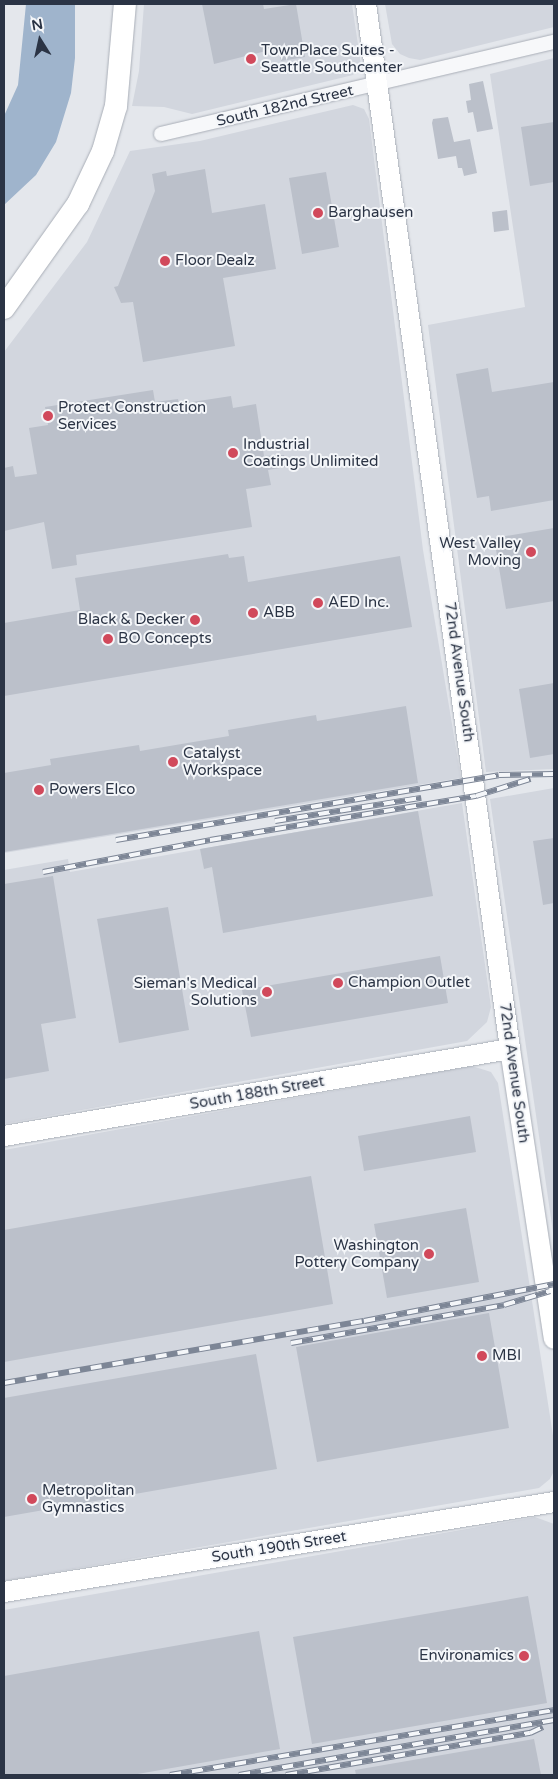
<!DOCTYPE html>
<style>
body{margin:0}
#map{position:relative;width:558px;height:1779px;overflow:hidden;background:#e4e7ec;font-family:"Varela Round",sans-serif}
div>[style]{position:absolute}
.built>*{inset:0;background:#d2d6de}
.water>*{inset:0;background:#9fb4cc}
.building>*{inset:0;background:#bbc0ca}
.roads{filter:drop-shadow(0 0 1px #a9aeb7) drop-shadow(0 0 1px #a9aeb7)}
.street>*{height:14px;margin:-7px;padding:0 7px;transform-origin:7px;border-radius:7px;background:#f7f8fa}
.secondary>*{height:20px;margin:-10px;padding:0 10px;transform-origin:10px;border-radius:10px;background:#fff}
.primary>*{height:22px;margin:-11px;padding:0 11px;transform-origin:11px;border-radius:11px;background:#fff}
.rail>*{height:5.5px;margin-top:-2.75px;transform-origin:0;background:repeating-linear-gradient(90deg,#f4f6f9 0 11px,#7d8696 0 22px);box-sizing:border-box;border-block:1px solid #7d8696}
.dots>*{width:14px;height:14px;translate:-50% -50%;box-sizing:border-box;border:2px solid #f4f6f9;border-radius:50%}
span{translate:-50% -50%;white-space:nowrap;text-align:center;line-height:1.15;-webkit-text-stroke:4px #f4f6f9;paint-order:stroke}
.poi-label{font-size:15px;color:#2b3445}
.left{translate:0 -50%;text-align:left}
.right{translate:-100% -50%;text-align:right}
.street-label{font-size:15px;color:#2b3445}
.frame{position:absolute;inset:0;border:5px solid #2b3445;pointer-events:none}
.north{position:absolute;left:15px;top:15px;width:50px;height:50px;-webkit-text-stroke:4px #f4f6f9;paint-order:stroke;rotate:350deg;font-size:14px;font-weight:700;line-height:20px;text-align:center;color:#2b3445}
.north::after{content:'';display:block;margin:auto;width:18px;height:22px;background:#2b3445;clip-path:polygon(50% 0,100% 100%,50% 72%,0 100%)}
</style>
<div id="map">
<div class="built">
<i style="clip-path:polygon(144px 4px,352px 4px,361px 65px,353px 75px,192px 114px,164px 107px,132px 106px,139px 71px)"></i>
<i style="clip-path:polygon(385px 4px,554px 4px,554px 27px,420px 60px,409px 58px,400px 54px,392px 44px)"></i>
<i style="clip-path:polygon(554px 58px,554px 769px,486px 772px,428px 325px,525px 307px,490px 74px)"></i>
<i style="clip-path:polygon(353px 105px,364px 109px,369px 119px,423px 550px,461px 778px,4px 853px,4px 352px,87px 242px,130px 151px,200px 141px)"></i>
<i style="clip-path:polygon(554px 788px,554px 1239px,490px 799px)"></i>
<i style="clip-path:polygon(462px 803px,491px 1007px,487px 1022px,467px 1041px,4px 1124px,4px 870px,68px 859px,70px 872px)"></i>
<i style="clip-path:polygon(472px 1066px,491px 1072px,498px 1083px,554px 1442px,554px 1471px,550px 1479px,539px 1488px,4px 1581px,4px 1150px)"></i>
<i style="clip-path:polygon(535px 1517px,554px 1524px,554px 1775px,4px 1775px,4px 1610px)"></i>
</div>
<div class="water">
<i style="clip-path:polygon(26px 4px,75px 4px,75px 58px,71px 93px,56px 142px,36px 175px,4px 205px,4px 116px,18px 85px)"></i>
</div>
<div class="building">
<i style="clip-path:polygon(202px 4px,263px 4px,264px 9px,296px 4px,305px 57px,281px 61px,278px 48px,214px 64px)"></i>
<i style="clip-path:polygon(483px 81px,493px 129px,477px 132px,473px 112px,468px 113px,466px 101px,471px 100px,469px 84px)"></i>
<i style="clip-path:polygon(448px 117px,454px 142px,470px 139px,477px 173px,464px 176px,462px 168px,458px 168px,456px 156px,438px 159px,432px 123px,433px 119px)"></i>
<i style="clip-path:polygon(554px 122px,554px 182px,530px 186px,521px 127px)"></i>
<i style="clip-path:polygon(205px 169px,212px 213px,265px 204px,276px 269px,223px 278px,235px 346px,143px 362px,133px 302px,121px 303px,114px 287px,118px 286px,155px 191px,152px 174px,166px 171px,167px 176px)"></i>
<i style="clip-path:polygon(326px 172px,339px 247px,302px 254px,289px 178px)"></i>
<i style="clip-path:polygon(507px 210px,509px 230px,494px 232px,492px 212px)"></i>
<i style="clip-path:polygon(488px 368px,492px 392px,554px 382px,554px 500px,491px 511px,489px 496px,477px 498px,456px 374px)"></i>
<i style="clip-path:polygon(153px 390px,155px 402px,178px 399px,179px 404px,231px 396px,233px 408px,256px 404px,264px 456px,284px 455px,286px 467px,268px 470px,271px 485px,246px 489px,252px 527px,76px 555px,77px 565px,52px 569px,44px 522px,4px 531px,4px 468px,13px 466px,15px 477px,37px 474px,29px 428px,48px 425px,45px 407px)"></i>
<i style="clip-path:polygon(554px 528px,554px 601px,506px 609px,494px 538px)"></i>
<i style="clip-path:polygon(228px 554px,229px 558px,244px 556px,248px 582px,400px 556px,412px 627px,4px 696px,4px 623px,80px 610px,75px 578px)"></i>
<i style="clip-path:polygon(554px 683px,554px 754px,530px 758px,519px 689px)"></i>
<i style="clip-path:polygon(406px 706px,418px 783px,4px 852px,4px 773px,51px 765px,50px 759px,139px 745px,140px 751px,229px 736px,228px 730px,316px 715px,317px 721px)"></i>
<i style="clip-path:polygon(418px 811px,433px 896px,223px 933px,212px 867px,204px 869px,200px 849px)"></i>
<i style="clip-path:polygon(554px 838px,554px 903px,543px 905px,533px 841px)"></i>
<i style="clip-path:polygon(53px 876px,76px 1018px,41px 1024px,49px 1071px,4px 1079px,4px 884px)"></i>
<i style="clip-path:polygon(168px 907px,189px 1030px,119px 1043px,97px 919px)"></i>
<i style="clip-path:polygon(440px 956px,448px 1003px,251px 1037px,242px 990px)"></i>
<i style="clip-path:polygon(470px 1116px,476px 1152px,364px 1171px,358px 1136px)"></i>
<i style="clip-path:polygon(311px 1176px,333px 1304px,4px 1362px,4px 1230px)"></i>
<i style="clip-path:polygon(466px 1208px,479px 1282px,387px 1298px,374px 1224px)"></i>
<i style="clip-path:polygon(489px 1313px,509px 1428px,317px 1462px,296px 1347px)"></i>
<i style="clip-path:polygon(256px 1354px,277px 1469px,4px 1517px,4px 1398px)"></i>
<i style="clip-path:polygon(528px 1596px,547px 1703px,312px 1744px,293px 1637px)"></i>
<i style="clip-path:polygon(259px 1631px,280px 1749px,132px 1775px,4px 1775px,4px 1676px)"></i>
<i style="clip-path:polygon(534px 1739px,541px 1775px,356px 1775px,355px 1770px)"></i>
</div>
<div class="roads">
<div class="street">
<i style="left:161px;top:134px;width:404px;rotate:-13.2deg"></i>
</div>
<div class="secondary">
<i style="left:366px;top:4px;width:1055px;rotate:82.15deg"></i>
<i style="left:510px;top:1049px;width:293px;rotate:81.4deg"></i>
<i style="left:4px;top:1136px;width:513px;rotate:-9.76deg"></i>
<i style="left:4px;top:1592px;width:557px;rotate:-9.29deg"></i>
</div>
<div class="primary">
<i style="left:4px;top:308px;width:128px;rotate:-54.6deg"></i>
<i style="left:78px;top:204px;width:59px;rotate:-64.7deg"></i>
<i style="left:103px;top:151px;width:47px;rotate:-73.9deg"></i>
<i style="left:116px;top:106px;width:102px;rotate:-85deg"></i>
</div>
</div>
<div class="rail">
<i style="left:275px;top:821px;width:148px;rotate:-9deg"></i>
<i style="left:116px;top:840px;width:388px;rotate:-9.6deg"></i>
<i style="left:499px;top:775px;width:55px;rotate:-1deg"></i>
<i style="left:43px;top:872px;width:170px;rotate:-10.8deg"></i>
<i style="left:210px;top:840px;width:270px;rotate:-9.4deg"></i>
<i style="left:476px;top:796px;width:57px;rotate:-17.5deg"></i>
<i style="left:291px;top:1343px;width:216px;rotate:-10.1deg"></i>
<i style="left:504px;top:1305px;width:48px;rotate:-16.9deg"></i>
<i style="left:4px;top:1383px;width:365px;rotate:-9.8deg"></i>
<i style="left:364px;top:1321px;width:194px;rotate:-11deg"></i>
<i style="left:170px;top:1775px;width:389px;rotate:-9.6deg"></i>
<i style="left:239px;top:1775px;width:320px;rotate:-9.9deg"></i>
<i style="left:286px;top:1775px;width:248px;rotate:-9.8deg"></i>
<i style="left:530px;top:1733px;width:14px;rotate:-25deg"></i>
</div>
<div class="dots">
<i style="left:251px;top:59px;background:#d1495b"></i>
<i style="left:318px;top:213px;background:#d1495b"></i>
<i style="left:165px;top:261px;background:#d1495b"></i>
<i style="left:48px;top:416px;background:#d1495b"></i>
<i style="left:233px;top:453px;background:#d1495b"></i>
<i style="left:531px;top:552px;background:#d1495b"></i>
<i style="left:318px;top:603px;background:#d1495b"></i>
<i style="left:253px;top:613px;background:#d1495b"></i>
<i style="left:195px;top:620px;background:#d1495b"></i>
<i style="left:108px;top:639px;background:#d1495b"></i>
<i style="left:173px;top:762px;background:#d1495b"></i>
<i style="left:39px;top:790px;background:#d1495b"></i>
<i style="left:338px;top:983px;background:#d1495b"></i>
<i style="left:267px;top:992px;background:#d1495b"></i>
<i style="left:429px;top:1254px;background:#d1495b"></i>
<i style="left:482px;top:1356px;background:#d1495b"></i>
<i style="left:32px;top:1499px;background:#d1495b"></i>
<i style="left:524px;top:1656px;background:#d1495b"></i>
</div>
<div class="poi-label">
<span class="left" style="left:261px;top:59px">TownPlace Suites -<br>Seattle Southcenter</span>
<span class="left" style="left:328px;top:213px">Barghausen</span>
<span class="left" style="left:175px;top:261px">Floor Dealz</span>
<span class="left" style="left:58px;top:416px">Protect Construction<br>Services</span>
<span class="left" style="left:243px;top:453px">Industrial<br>Coatings Unlimited</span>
<span class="right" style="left:521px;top:552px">West Valley<br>Moving</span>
<span class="left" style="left:328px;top:603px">AED Inc.</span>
<span class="left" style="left:263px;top:613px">ABB</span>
<span class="right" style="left:185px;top:620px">Black &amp; Decker</span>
<span class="left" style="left:118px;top:639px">BO Concepts</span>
<span class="left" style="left:183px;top:762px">Catalyst<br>Workspace</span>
<span class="left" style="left:49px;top:790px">Powers Elco</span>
<span class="right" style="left:257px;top:992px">Sieman's Medical<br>Solutions</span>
<span class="left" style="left:348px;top:983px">Champion Outlet</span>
<span class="right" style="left:419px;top:1254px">Washington<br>Pottery Company</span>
<span class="left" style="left:492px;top:1356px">MBI</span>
<span class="left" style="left:42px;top:1499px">Metropolitan<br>Gymnastics</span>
<span class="right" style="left:514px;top:1656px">Environamics</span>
</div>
<div class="street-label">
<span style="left:285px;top:106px;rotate:-13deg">South 182nd Street</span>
<span style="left:459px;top:672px;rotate:82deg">72nd Avenue South</span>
<span style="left:514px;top:1073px;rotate:82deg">72nd Avenue South</span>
<span style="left:257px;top:1093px;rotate:-10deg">South 188th Street</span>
<span style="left:279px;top:1547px;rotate:-9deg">South 190th Street</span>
</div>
<div class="frame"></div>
<div class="north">N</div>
</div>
